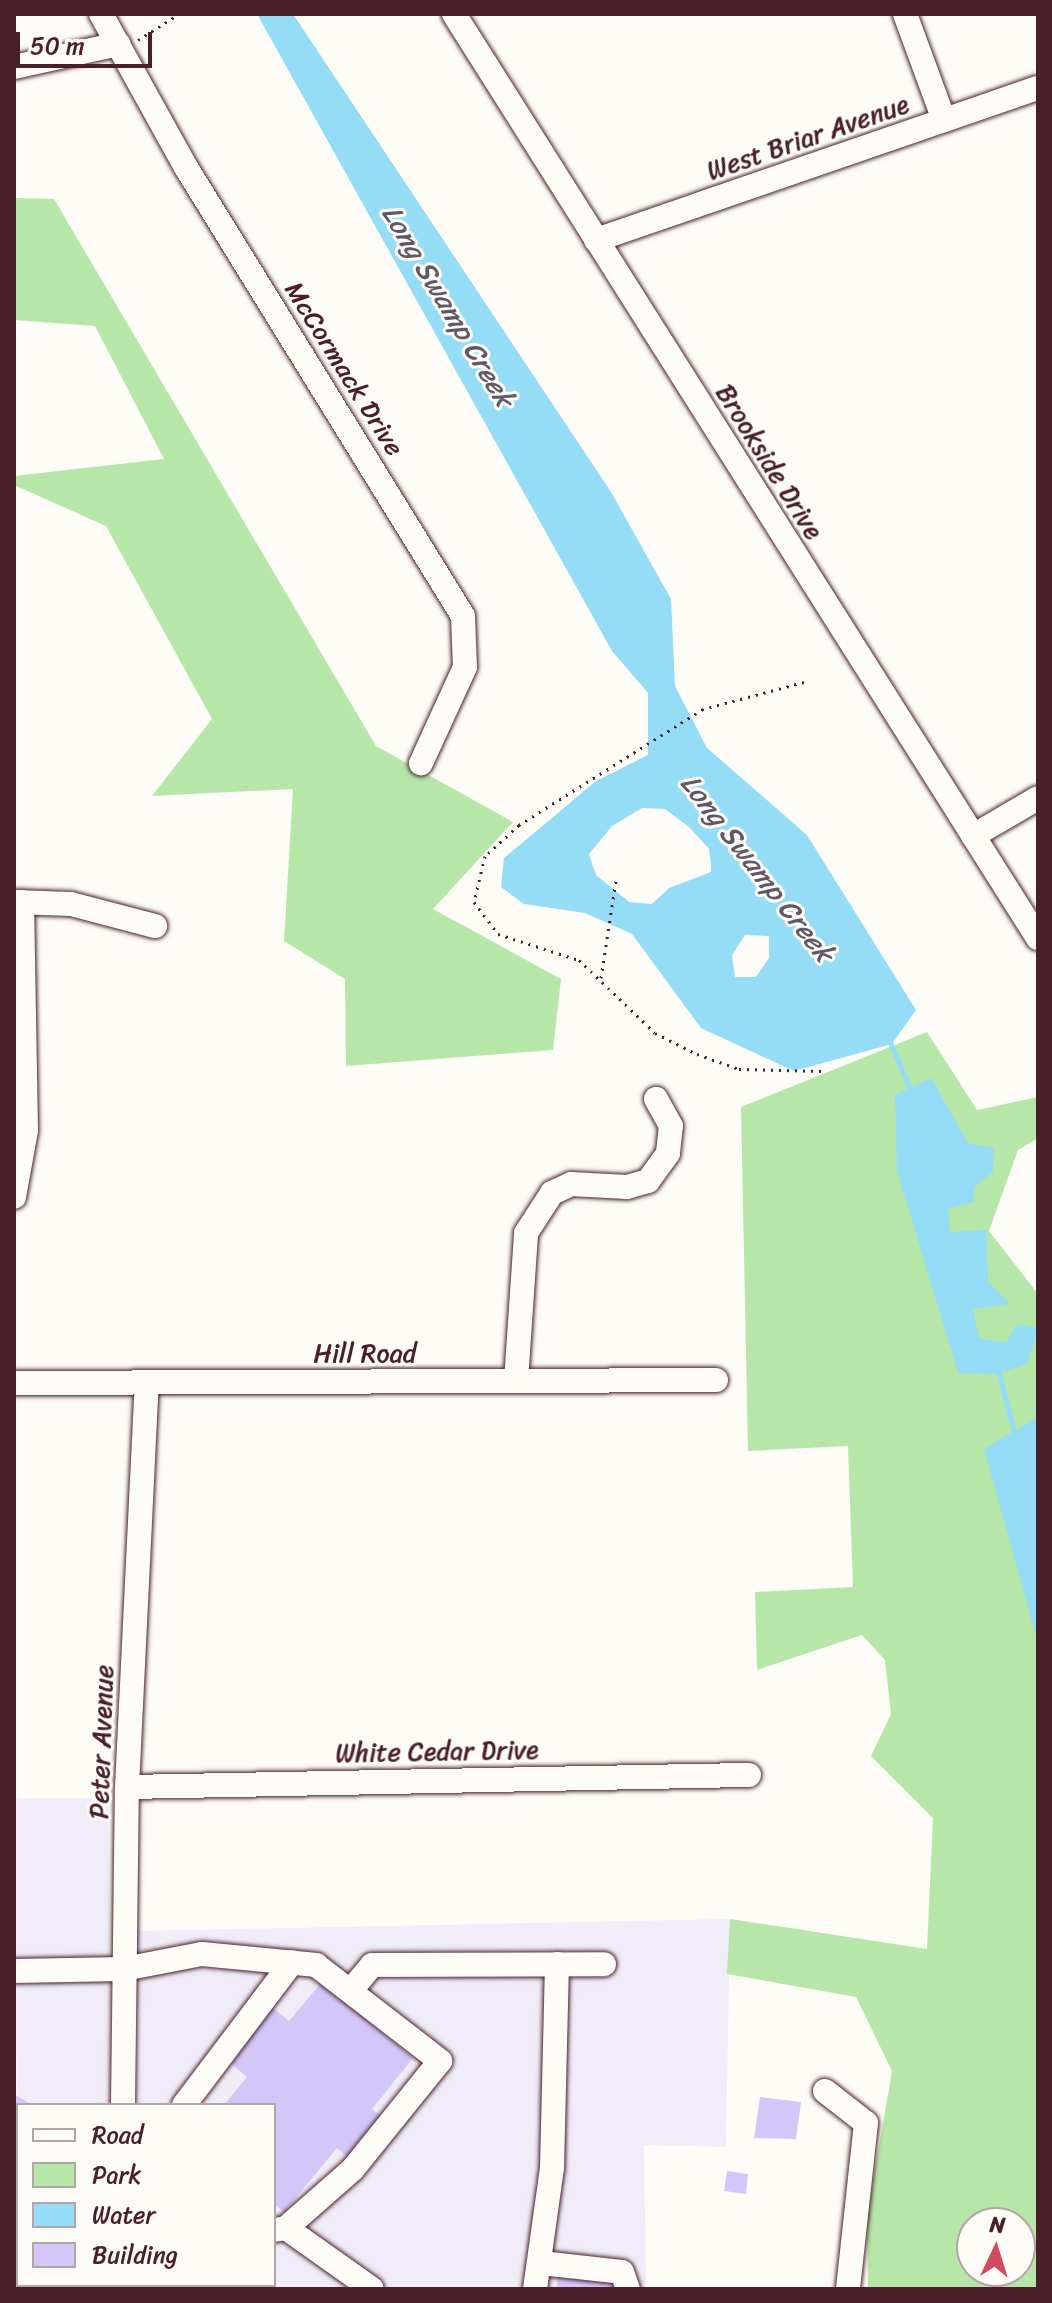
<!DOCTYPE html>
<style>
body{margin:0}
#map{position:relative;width:1052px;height:2303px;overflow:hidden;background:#fdfcf7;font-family:Sriracha,sans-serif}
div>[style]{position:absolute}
.built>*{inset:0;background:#f0ecf8}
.green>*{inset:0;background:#b6e7a8}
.water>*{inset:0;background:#95dcf7}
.stream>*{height:5px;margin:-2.5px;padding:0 2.5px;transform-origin:2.5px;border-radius:2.5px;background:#95dcf7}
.building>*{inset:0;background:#d3c7fa}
.path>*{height:3px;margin-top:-1.5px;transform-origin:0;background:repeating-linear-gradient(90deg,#4a1f2b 0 2px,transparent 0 8px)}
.roads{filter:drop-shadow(0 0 2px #4a1f2b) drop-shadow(0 0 2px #4a1f2b)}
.minor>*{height:24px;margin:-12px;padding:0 12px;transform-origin:12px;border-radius:12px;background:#fdfcf7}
.highway>*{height:34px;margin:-17px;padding:0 17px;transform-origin:17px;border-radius:17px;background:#fcde96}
span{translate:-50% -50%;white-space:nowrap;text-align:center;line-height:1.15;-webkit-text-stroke:6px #fdfcf7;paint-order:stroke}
.street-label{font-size:26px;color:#4a1f2b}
.water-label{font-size:28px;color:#605868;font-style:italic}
.frame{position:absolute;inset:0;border:16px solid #4a1f2b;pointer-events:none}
.legend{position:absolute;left:16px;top:2103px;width:260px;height:184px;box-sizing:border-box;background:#fdfcf7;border:2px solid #b5a4a5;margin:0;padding:10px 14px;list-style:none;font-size:24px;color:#4a1f2b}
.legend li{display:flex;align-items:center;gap:16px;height:40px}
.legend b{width:40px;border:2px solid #b5a4a5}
.north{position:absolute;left:956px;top:2207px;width:80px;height:80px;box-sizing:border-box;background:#fdfcf7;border:2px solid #b5a4a5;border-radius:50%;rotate:4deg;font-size:22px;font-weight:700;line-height:32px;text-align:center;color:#4a1f2b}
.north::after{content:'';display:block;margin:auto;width:28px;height:36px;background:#d1495b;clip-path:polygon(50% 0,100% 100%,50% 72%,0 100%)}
.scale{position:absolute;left:16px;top:32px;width:136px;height:36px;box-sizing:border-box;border:4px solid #4a1f2b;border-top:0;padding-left:10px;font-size:24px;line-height:28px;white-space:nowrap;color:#4a1f2b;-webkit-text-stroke:6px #fdfcf7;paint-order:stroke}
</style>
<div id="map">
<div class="built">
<i style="clip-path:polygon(14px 1798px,108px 1798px,111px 2105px,18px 2105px,18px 2250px)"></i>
<i style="clip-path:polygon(730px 1919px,726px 2147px,644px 2145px,646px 2289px,228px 2289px,274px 2285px,274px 2105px,139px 2105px,137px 1931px)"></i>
</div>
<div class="green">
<i style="clip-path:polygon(14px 198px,54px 199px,376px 746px,513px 822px,433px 909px,561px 979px,553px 1050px,346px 1066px,345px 979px,284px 941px,293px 789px,152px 796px,212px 719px,106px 526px,14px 485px,14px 476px,164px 459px,95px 326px,14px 320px)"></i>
<i style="clip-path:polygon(evenodd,927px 1032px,977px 1110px,1038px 1097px,1038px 1138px,1018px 1150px,989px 1231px,1038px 1294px,1038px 2289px,868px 2289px,867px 2216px,892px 2071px,856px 1997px,727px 1974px,730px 1919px,927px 1949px,933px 1818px,871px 1756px,891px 1714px,885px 1660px,862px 1635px,757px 1670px,755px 1592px,853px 1587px,848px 1446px,748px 1451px,741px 1107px,927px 1032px,972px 2223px,1020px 2223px,1020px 2271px,972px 2271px,972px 2223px)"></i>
</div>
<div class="water">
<i style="clip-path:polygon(evenodd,257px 14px,293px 14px,611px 492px,671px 599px,675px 686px,707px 748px,807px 835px,916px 1010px,892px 1044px,794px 1071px,701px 1028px,632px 934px,585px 913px,524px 904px,501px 887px,504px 858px,596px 781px,648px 755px,648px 693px,612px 651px,257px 14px,642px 808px,665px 809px,689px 827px,709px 849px,711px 864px,711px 872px,669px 888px,652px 904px,629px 902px,596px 875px,589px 854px,612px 826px,642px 808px,257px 14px,745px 935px,769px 936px,769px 958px,756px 977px,735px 977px,732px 955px,745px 935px)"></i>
<i style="clip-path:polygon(931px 1078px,968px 1143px,994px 1148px,993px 1172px,974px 1187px,974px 1202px,948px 1209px,950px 1232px,986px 1230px,988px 1281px,1010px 1304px,973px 1309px,979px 1338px,1006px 1343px,1017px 1324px,1038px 1328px,1027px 1364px,996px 1374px,958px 1373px,897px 1171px,895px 1095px)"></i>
<i style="clip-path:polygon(1038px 1417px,1038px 1643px,984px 1449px)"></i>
</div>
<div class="stream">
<i style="left:890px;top:1042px;width:53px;rotate:66.8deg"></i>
<i style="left:998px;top:1370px;width:68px;rotate:75.6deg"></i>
</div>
<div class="building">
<i style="clip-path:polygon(321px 1983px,413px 2058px,372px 2109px,383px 2117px,349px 2158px,337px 2148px,284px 2212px,274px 2204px,274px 2105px,224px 2105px,247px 2077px,229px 2062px,273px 2008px,289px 2021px)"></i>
<i style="clip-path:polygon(14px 2094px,32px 2105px,18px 2105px,18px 2134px)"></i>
<i style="clip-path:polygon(760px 2097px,801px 2102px,796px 2139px,754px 2138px)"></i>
<i style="clip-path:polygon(727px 2171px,748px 2174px,746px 2194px,724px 2191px)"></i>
<i style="clip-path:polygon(558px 2275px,622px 2279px,622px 2289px,557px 2289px)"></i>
</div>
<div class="path">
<i style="left:138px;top:40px;width:49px;rotate:-32.4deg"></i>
<i style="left:804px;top:682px;width:105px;rotate:165deg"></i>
<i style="left:703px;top:709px;width:218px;rotate:147.8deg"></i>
<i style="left:519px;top:825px;width:46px;rotate:137.6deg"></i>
<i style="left:485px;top:856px;width:47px;rotate:103.4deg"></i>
<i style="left:474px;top:902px;width:40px;rotate:53deg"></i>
<i style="left:498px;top:934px;width:85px;rotate:17.8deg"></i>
<i style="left:579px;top:960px;width:105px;rotate:43.8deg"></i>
<i style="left:655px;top:1033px;width:47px;rotate:26.6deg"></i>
<i style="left:697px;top:1054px;width:45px;rotate:19.7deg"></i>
<i style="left:739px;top:1069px;width:83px;rotate:1.4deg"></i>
<i style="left:601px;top:978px;width:99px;rotate:-81.3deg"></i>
</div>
<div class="roads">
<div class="minor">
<i style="left:101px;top:14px;width:177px;rotate:61deg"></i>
<i style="left:187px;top:169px;width:525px;rotate:58.31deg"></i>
<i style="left:463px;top:616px;width:51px;rotate:87.8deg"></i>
<i style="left:465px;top:667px;width:106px;rotate:114.6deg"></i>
<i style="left:454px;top:14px;width:1093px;rotate:57.71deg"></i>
<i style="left:905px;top:14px;width:113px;rotate:69.8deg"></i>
<i style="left:14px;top:67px;width:107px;rotate:-12.4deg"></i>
<i style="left:596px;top:240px;width:467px;rotate:-19deg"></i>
<i style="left:973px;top:836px;width:75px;rotate:-30.3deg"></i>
<i style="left:14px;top:902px;width:57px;rotate:2deg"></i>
<i style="left:71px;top:904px;width:87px;rotate:14.7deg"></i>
<i style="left:14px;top:1197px;width:68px;rotate:-79.8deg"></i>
<i style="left:26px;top:1130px;width:228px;rotate:-91deg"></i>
<i style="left:516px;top:1381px;width:148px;rotate:-86.1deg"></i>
<i style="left:526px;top:1233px;width:48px;rotate:-57deg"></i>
<i style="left:552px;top:1193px;width:21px;rotate:-25deg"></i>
<i style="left:571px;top:1184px;width:56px;rotate:3.1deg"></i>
<i style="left:627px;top:1187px;width:22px;rotate:-16deg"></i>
<i style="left:648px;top:1181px;width:34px;rotate:-54deg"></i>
<i style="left:668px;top:1153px;width:27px;rotate:-84deg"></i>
<i style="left:671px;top:1126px;width:31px;rotate:-119deg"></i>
<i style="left:14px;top:1383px;width:702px;rotate:-0.24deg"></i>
<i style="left:127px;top:1787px;width:622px;rotate:-1.11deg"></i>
<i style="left:14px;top:1971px;width:110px;rotate:-1deg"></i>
<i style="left:124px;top:1969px;width:79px;rotate:-10.9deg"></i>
<i style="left:202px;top:1954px;width:115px;rotate:5.5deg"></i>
<i style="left:316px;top:1965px;width:157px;rotate:37.7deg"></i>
<i style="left:440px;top:2061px;width:139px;rotate:128.9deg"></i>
<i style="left:353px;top:2169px;width:89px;rotate:138.6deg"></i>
<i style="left:352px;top:1989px;width:31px;rotate:-50deg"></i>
<i style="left:372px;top:1965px;width:232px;rotate:-0.2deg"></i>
<i style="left:825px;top:2091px;width:52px;rotate:38deg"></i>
<i style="left:866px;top:2123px;width:167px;rotate:96.2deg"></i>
<i style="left:123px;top:2105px;width:318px;rotate:-89.3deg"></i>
<i style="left:127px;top:1787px;width:405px;rotate:-87.2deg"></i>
<i style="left:184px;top:2105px;width:179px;rotate:-52.9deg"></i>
<i style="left:14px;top:2151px;width:4px;rotate:27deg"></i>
<i style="left:274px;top:2230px;width:12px;rotate:-9deg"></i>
<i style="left:286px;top:2228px;width:105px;rotate:35.3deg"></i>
<i style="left:541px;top:2263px;width:81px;rotate:6.3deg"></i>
<i style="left:622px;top:2272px;width:18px;rotate:71deg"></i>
<i style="left:116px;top:2289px;width:4px;rotate:-90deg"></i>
<i style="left:535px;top:2289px;width:122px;rotate:-82deg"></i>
<i style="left:552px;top:2168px;width:204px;rotate:-88.6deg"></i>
</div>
<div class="highway">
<i style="left:20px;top:2285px;width:8px;rotate:30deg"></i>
<i style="left:217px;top:2285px;width:4px;rotate:76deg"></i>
</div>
</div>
<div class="street-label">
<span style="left:808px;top:138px;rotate:-19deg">West Briar Avenue</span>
<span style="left:344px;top:369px;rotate:58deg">McCormack Drive</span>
<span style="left:769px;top:462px;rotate:58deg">Brookside Drive</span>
<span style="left:365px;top:1354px">Hill Road</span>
<span style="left:102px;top:1742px;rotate:-88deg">Peter Avenue</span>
<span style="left:437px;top:1752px;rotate:-1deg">White Cedar Drive</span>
</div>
<div class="water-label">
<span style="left:448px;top:306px;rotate:59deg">Long Swamp Creek</span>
<span style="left:757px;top:868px;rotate:52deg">Long Swamp Creek</span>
</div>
<div class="frame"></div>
<ul class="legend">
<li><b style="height:10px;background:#fdfcf7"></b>Road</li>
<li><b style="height:22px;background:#b6e7a8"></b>Park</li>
<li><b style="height:22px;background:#95dcf7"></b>Water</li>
<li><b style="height:22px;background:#d3c7fa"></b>Building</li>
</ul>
<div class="north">N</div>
<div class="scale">50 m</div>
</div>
